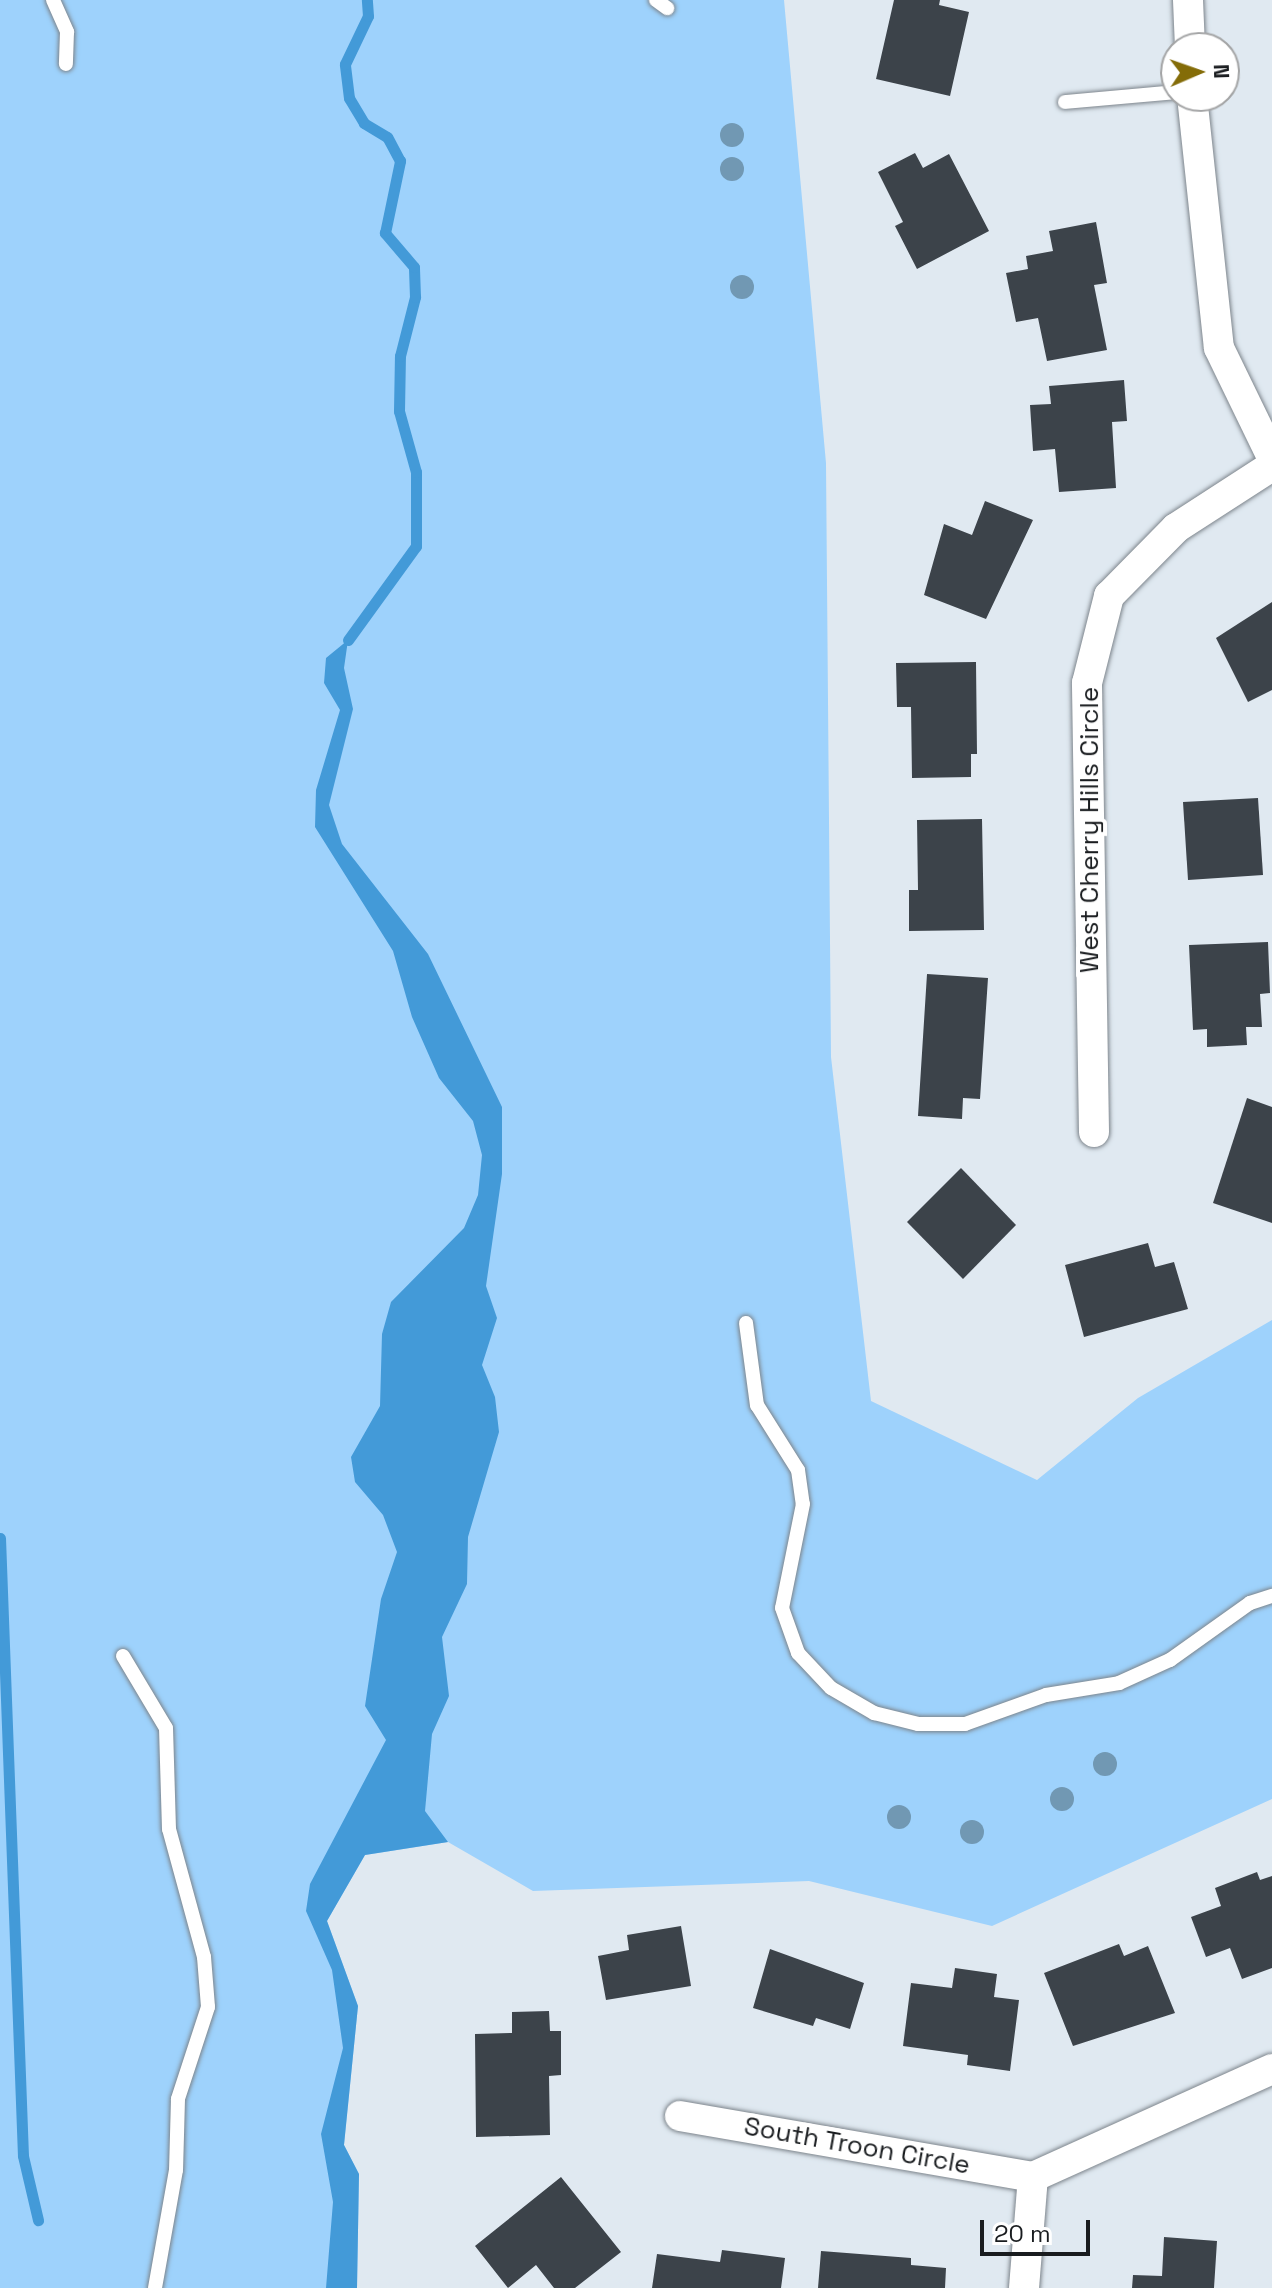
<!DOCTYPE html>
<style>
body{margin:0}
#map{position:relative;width:1272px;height:2288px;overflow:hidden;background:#e0e9f1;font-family:"Space Grotesk",sans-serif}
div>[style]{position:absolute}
.green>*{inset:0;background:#9ed2fc}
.water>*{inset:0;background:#439ad8}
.stream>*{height:11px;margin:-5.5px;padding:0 5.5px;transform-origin:5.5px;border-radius:5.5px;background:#439ad8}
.building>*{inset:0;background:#3c434a}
.roads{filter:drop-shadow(0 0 2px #7d858c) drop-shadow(0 0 2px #7d858c)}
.lane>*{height:14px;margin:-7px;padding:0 7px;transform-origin:7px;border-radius:7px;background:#fff}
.street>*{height:30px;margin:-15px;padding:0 15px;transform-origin:15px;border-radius:15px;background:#fff}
.trees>*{width:24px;height:24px;margin:-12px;border-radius:50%;background:#7198b3}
span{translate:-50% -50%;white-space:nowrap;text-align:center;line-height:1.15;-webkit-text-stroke:8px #fff;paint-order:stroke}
.street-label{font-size:26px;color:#191c1f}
.north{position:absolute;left:1160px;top:32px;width:80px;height:80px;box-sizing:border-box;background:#fff;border:2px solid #a3a4a5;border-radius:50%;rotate:88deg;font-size:22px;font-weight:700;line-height:32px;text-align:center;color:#191c1f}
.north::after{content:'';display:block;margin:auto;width:28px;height:36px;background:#846c08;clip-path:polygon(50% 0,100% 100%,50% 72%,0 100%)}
.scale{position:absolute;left:980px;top:2220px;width:110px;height:36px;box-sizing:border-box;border:4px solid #191c1f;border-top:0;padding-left:10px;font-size:24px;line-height:28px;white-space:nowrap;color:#191c1f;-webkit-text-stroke:6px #fff;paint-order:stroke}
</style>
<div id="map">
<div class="green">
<i style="clip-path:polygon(0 0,784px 0,826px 463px,831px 1057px,871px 1401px,1037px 1480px,1138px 1398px,1272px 1320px,1272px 1799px,992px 1926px,809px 1881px,533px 1891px,448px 1842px,365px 1855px,327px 1921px,358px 2006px,344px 2145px,359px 2174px,357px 2288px,0 2288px)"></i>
</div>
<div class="water">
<i style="clip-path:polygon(348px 640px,344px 668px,353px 709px,329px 805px,342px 844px,428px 954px,502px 1107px,502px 1174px,486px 1286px,497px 1318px,482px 1365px,495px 1397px,499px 1432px,468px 1537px,467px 1584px,442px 1637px,449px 1696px,432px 1734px,425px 1811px,448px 1842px,365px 1855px,327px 1921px,358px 2006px,344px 2145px,359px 2174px,357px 2288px,326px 2288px,333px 2202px,321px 2134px,343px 2048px,332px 1970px,306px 1911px,310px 1884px,386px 1740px,365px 1706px,381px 1599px,397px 1552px,383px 1515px,355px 1482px,351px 1457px,380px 1406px,382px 1334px,391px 1302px,464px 1228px,478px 1195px,482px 1155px,473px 1121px,439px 1078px,412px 1017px,393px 951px,315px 827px,316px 790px,340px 710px,324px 683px,326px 658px)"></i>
</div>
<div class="stream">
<i style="left:348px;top:640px;width:116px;rotate:-54.1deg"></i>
<i style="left:416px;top:546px;width:74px;rotate:-90deg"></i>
<i style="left:416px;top:472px;width:63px;rotate:-105.6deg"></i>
<i style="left:399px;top:411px;width:55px;rotate:-89deg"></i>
<i style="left:400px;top:356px;width:61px;rotate:-75.7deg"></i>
<i style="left:415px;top:297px;width:30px;rotate:-92deg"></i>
<i style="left:414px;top:267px;width:45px;rotate:-130.5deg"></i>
<i style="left:385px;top:233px;width:74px;rotate:-78.2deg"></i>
<i style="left:400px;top:161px;width:27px;rotate:-118deg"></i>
<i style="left:387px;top:137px;width:27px;rotate:-149deg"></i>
<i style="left:364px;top:123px;width:29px;rotate:-121deg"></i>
<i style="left:349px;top:98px;width:34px;rotate:-97deg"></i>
<i style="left:345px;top:64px;width:53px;rotate:-64.4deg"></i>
<i style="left:368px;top:16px;width:16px;rotate:-94deg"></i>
<i style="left:0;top:1538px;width:618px;rotate:87.87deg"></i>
<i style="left:23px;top:2156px;width:66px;rotate:76.8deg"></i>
</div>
<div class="building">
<i style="clip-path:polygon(894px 0,940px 0,939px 5px,969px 12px,950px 96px,876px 79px)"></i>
<i style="clip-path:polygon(915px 153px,923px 168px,949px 154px,989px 231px,917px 269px,895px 226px,903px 222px,878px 172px)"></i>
<i style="clip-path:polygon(1096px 222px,1107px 283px,1094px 285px,1107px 350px,1047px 361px,1038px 318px,1016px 322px,1006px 273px,1028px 269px,1026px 256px,1053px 251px,1049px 231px)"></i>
<i style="clip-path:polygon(1124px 380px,1127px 421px,1112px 422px,1116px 488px,1059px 492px,1055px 449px,1033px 451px,1030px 405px,1051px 404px,1049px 386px)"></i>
<i style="clip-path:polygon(985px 501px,1033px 520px,986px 619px,924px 595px,944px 524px,972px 535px)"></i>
<i style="clip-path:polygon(1272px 602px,1272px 690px,1248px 702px,1216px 638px)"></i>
<i style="clip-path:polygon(976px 662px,977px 754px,971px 754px,971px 777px,912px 778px,911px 707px,897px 707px,896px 663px)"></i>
<i style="clip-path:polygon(1258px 798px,1263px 875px,1188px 880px,1183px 802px)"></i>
<i style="clip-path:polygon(982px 819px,984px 930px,909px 931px,909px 890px,918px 890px,917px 820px)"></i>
<i style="clip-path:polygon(1268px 942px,1270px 993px,1260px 994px,1262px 1027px,1246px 1027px,1247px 1045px,1207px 1047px,1207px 1029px,1193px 1030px,1189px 945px)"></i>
<i style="clip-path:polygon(927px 974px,988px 978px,980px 1099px,963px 1098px,962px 1119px,918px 1116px)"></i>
<i style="clip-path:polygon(1247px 1098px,1272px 1107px,1272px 1223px,1213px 1203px)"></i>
<i style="clip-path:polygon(961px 1168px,1016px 1225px,963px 1279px,907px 1222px)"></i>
<i style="clip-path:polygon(1148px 1243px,1155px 1267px,1174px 1262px,1188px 1309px,1084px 1337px,1065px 1265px)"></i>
<i style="clip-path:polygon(1257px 1872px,1260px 1880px,1272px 1876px,1272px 1968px,1242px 1979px,1230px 1948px,1206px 1957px,1191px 1917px,1221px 1906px,1215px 1888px)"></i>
<i style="clip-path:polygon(681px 1926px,691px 1986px,606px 2000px,598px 1956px,629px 1950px,627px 1935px)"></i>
<i style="clip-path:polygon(1119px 1944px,1124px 1956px,1148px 1946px,1175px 2013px,1073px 2046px,1044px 1973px)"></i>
<i style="clip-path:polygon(770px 1949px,864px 1983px,850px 2029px,816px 2018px,813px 2026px,753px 2008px)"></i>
<i style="clip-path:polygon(955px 1968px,997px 1974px,994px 1997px,1019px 2000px,1010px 2071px,967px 2065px,968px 2055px,903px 2046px,911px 1983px,952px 1988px)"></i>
<i style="clip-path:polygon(549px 2011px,550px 2031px,561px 2031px,561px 2075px,549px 2076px,550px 2135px,476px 2137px,475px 2034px,512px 2033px,512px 2012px)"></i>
<i style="clip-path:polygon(561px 2177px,621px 2252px,575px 2288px,554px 2288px,536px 2265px,508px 2288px,475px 2246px)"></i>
<i style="clip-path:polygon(1164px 2237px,1217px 2241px,1214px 2288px,1132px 2288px,1133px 2275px,1162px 2276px)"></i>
<i style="clip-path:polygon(722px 2250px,785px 2258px,781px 2288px,652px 2288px,657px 2254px,720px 2262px)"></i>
<i style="clip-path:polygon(821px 2251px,911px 2258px,911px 2265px,946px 2268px,945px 2288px,818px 2288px)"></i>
</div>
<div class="roads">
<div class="lane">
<i style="left:53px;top:0;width:35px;rotate:66deg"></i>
<i style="left:67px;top:32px;width:32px;rotate:92deg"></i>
<i style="left:656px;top:0;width:14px;rotate:36deg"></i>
<i style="left:1065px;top:102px;width:111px;rotate:-5.1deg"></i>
<i style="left:746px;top:1323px;width:83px;rotate:82.4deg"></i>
<i style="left:757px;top:1405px;width:77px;rotate:57.8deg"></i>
<i style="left:798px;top:1470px;width:34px;rotate:82deg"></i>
<i style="left:803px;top:1504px;width:106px;rotate:101.4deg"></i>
<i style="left:782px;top:1608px;width:48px;rotate:70.4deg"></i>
<i style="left:798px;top:1653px;width:48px;rotate:46.7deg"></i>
<i style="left:831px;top:1688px;width:50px;rotate:30.2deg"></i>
<i style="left:874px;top:1713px;width:45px;rotate:14deg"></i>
<i style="left:918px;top:1724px;width:47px"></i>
<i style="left:965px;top:1724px;width:86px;rotate:-19.7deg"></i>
<i style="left:1046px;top:1695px;width:74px;rotate:-9.3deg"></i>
<i style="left:1119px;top:1683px;width:56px;rotate:-24.3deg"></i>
<i style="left:1170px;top:1660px;width:98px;rotate:-35.5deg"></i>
<i style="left:1250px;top:1603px;width:23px;rotate:-18deg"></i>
<i style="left:123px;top:1656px;width:84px;rotate:59.2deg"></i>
<i style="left:166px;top:1728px;width:101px;rotate:88.3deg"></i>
<i style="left:169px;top:1829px;width:133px;rotate:74.7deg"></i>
<i style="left:204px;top:1957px;width:50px;rotate:85.4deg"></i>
<i style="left:208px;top:2007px;width:97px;rotate:108.1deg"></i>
<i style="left:178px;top:2099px;width:71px;rotate:91.6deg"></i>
<i style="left:176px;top:2170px;width:120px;rotate:100.1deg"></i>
</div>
<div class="street">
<i style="left:1188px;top:0;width:48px;rotate:87.6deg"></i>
<i style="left:1192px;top:96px;width:253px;rotate:83.9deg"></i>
<i style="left:1219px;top:348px;width:121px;rotate:64.1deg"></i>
<i style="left:1094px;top:1132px;width:449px;rotate:-90.9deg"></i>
<i style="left:1087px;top:683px;width:90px;rotate:-75.8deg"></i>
<i style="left:1109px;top:596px;width:95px;rotate:-45.4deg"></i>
<i style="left:1176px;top:528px;width:114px;rotate:-32.9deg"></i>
<i style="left:680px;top:2116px;width:358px;rotate:9.8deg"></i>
<i style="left:1033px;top:2177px;width:262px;rotate:-24.3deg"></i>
<i style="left:1024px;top:2288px;width:111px;rotate:-85.4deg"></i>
</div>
</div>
<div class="trees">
<i style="left:732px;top:135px"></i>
<i style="left:732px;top:169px"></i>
<i style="left:742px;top:287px"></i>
<i style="left:1105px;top:1764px"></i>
<i style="left:1062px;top:1799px"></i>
<i style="left:899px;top:1817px"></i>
<i style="left:972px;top:1832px"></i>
</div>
<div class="street-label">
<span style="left:1090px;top:830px;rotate:-90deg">West Cherry Hills Circle</span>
<span style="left:857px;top:2146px;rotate:10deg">South Troon Circle</span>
</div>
<div class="north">N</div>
<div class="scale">20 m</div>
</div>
